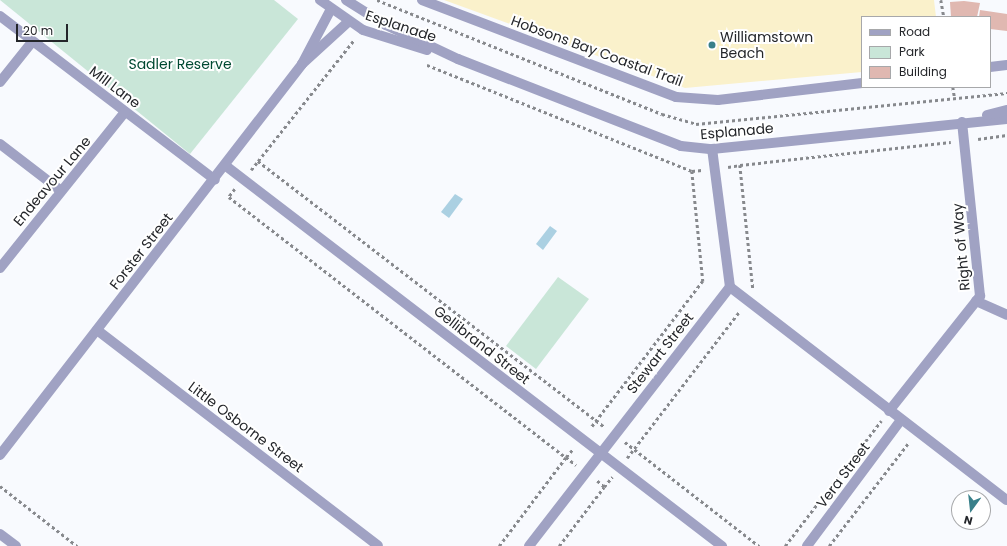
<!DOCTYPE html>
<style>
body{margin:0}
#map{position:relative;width:1007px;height:546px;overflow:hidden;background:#f8fafe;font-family:Poppins,sans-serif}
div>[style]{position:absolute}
.green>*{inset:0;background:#c9e6d8}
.sand>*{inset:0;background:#faf1cb}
.water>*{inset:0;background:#abd0e2}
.building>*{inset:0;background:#e0b8b1}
.path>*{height:2.5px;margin-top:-1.25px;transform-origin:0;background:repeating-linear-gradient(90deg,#87898d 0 3px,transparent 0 6px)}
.minor>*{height:10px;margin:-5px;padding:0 5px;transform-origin:5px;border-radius:5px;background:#a0a2c3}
.dots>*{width:11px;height:11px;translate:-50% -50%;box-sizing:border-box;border:2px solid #fff;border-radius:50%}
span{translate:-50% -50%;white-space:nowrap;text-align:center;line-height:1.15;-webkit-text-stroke:4px #fff;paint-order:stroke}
.street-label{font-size:14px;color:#24262a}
.poi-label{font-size:14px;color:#24262a}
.left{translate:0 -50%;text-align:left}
.park-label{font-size:14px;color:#004932}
.legend{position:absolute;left:861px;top:16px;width:130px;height:72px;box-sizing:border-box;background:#fff;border:1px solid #a7a8aa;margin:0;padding:5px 7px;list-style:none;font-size:12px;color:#24262a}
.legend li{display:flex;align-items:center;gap:8px;height:20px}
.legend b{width:20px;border:1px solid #a7a8aa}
.north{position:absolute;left:951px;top:490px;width:40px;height:40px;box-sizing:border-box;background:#fff;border:1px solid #a7a8aa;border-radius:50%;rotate:195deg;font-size:11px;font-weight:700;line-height:16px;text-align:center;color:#24262a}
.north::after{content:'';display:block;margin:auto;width:14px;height:18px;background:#39808a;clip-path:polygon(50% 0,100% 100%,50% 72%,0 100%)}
.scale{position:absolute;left:16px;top:24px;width:52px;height:18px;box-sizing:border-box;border:2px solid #24262a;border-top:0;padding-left:5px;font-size:12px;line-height:14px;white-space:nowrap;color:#24262a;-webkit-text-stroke:3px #fff;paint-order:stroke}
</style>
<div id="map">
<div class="green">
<i style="clip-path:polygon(0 0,274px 0,298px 19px,190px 154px)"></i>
<i style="clip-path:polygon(558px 277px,589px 299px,536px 369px,506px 346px)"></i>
</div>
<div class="sand">
<i style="clip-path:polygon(444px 0,934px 0,936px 17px,862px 17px,862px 72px,685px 88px)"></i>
</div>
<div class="water">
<i style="clip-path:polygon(455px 194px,463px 199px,449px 218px,441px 212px)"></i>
<i style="clip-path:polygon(550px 226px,557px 231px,543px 250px,536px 244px)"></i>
</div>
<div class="building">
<i style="clip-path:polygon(964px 1px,980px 3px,977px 17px,951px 17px,950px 2px)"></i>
<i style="clip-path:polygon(980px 10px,1007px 14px,1007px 31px,990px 29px,990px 17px,979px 17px)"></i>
</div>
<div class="path">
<i style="left:377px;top:0;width:307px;rotate:21.8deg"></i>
<i style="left:662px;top:114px;width:35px;rotate:16deg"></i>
<i style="left:696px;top:124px;width:313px;rotate:-5.7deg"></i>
<i style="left:941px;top:0;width:17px;rotate:80deg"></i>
<i style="left:427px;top:65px;width:285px;rotate:21.8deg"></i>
<i style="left:692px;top:171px;width:111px;rotate:84.3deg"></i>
<i style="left:703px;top:281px;width:185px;rotate:127.3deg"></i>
<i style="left:953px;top:87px;width:12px;rotate:81deg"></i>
<i style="left:978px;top:139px;width:29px;rotate:-8deg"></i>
<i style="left:258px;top:161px;width:154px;rotate:-51.6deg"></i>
<i style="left:740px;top:165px;width:212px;rotate:-6.2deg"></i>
<i style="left:728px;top:167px;width:12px;rotate:-9deg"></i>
<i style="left:740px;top:165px;width:124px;rotate:84deg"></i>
<i style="left:251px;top:170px;width:11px;rotate:-52deg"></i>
<i style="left:258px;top:161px;width:437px;rotate:37.5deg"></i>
<i style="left:692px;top:171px;width:10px;rotate:-6deg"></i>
<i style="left:235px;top:189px;width:10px;rotate:127deg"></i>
<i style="left:229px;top:197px;width:426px;rotate:37.7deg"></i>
<i style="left:566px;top:457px;width:11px;rotate:-49deg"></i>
<i style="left:625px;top:442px;width:170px;rotate:37.8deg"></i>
<i style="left:627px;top:458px;width:185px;rotate:-52.5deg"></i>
<i style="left:0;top:486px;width:98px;rotate:37.9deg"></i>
<i style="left:604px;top:487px;width:13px;rotate:-51deg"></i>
<i style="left:499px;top:546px;width:111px;rotate:-53deg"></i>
<i style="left:566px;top:457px;width:13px;rotate:39deg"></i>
<i style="left:559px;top:546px;width:74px;rotate:-52.7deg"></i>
<i style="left:604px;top:487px;width:11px;rotate:-139deg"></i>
<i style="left:785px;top:546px;width:158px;rotate:-52.5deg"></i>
<i style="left:829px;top:546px;width:131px;rotate:-52.4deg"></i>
</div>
<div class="minor">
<i style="left:320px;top:0;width:52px;rotate:34.9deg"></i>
<i style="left:363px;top:30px;width:67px;rotate:17.4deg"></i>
<i style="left:346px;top:0;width:47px;rotate:32deg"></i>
<i style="left:386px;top:25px;width:80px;rotate:25.3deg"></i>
<i style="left:458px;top:59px;width:239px;rotate:21.3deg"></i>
<i style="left:681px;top:146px;width:31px;rotate:6deg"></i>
<i style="left:712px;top:149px;width:297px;rotate:-5.8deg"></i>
<i style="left:422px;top:0;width:272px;rotate:20.9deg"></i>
<i style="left:676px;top:97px;width:42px;rotate:4.1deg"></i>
<i style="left:718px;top:100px;width:145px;rotate:-6.7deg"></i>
<i style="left:0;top:16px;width:270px;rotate:37.3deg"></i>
<i style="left:302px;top:64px;width:62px;rotate:-42.4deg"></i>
<i style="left:990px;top:67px;width:17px;rotate:-7deg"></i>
<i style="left:0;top:82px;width:51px;rotate:-51.3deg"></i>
<i style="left:987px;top:115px;width:21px;rotate:-14deg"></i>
<i style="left:0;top:144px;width:76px;rotate:37.5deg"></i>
<i style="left:226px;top:166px;width:625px;rotate:37.46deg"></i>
<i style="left:0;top:268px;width:200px;rotate:-51.3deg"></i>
<i style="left:730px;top:287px;width:349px;rotate:37.6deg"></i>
<i style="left:976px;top:301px;width:34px;rotate:24deg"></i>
<i style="left:97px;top:330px;width:354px;rotate:37.5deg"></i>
<i style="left:889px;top:411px;width:147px;rotate:-51.6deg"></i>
<i style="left:980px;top:296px;width:175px;rotate:-95.9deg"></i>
<i style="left:0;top:455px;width:494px;rotate:-52.3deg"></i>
<i style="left:302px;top:64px;width:62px;rotate:-62.2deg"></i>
<i style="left:0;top:534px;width:20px;rotate:37deg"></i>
<i style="left:529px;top:546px;width:328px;rotate:-52.2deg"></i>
<i style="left:730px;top:287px;width:139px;rotate:-97.4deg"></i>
<i style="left:807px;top:546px;width:157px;rotate:-53.3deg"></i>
</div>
<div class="dots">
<i style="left:712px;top:45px;background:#39808a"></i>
</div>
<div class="street-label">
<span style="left:401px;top:26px;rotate:18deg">Esplanade</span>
<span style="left:597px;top:51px;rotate:20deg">Hobsons Bay Coastal Trail</span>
<span style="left:115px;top:87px;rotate:37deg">Mill Lane</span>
<span style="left:737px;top:131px;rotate:-5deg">Esplanade</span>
<span style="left:52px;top:181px;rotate:-50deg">Endeavour Lane</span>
<span style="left:961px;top:247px;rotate:-95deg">Right of Way</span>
<span style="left:141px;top:251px;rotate:-52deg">Forster Street</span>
<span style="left:482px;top:345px;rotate:38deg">Gellibrand Street</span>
<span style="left:660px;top:353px;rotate:-52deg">Stewart Street</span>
<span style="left:246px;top:427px;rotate:37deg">Little Osborne Street</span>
<span style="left:843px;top:475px;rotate:-53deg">Vera Street</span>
</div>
<div class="poi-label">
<span class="left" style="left:720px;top:45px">Williamstown<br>Beach</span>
</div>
<div class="park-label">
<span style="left:180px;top:64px">Sadler Reserve</span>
</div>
<ul class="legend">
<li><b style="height:5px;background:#a0a2c3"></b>Road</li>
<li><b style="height:11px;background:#c9e6d8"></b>Park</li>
<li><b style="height:11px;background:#e0b8b1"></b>Building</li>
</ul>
<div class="north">N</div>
<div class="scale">20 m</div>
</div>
